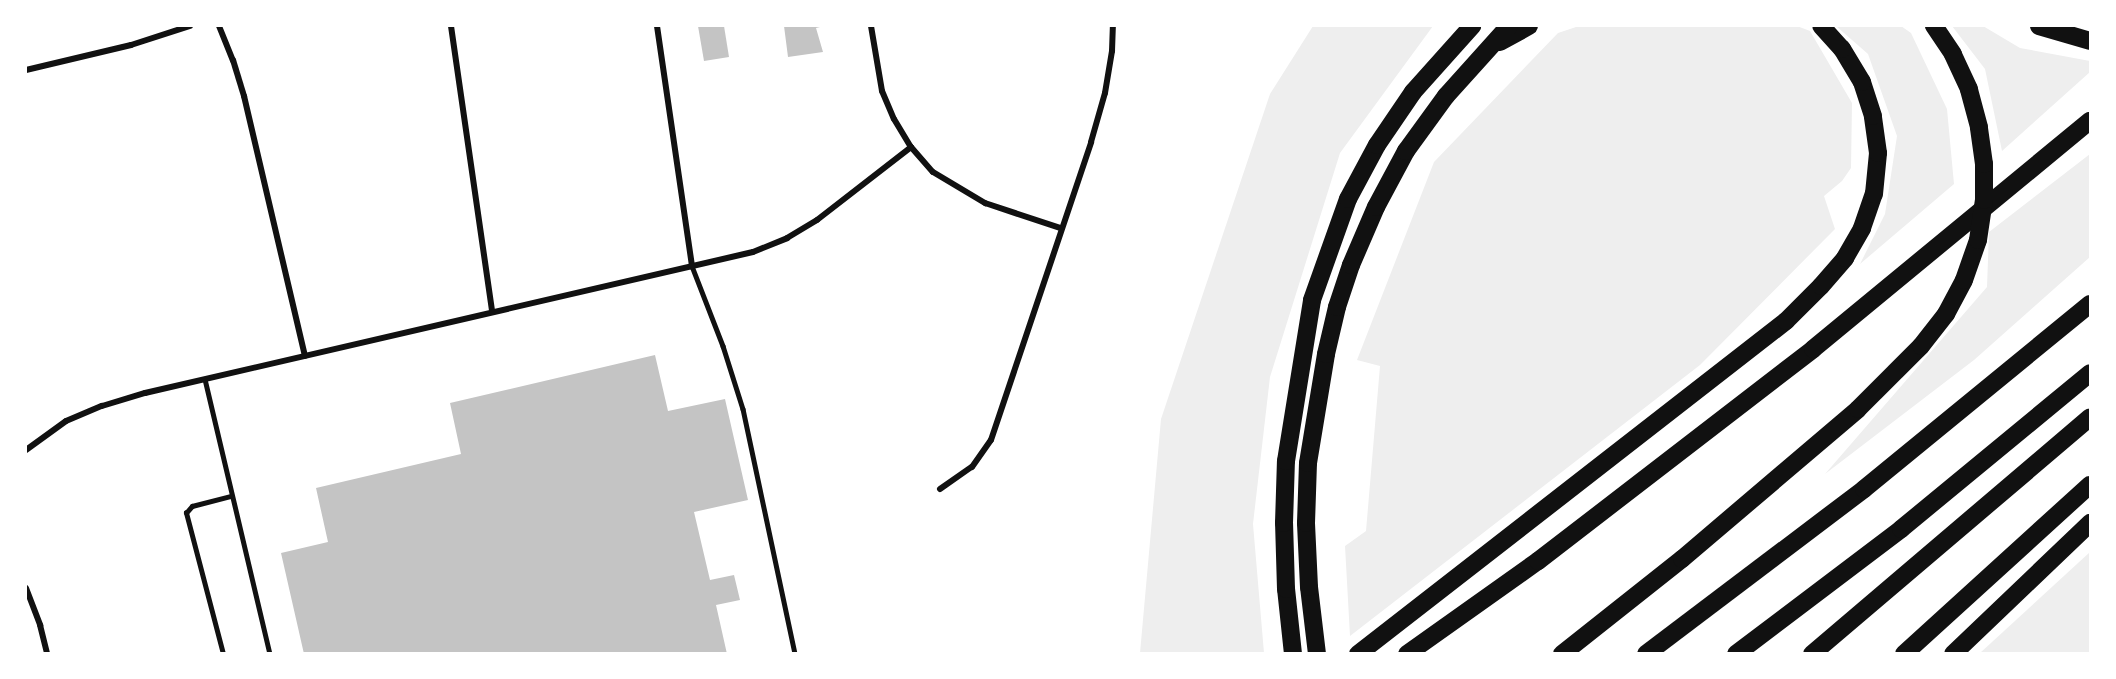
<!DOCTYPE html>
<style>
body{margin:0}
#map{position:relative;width:2116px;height:679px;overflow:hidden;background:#fff;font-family:"Source Sans 3",sans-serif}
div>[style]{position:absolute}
.green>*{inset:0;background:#eee}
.building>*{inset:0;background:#c4c4c4}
.service>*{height:4.5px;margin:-2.25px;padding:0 2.25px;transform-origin:2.25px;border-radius:2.25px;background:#111}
.minor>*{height:6px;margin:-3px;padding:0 3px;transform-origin:3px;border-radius:3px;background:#111}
.motorway>*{height:18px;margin:-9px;padding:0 9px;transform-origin:9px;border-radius:9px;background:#111}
span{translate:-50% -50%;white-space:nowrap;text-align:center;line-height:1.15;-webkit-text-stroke:4.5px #fff;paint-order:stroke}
.frame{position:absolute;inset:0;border:27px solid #fff;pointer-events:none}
</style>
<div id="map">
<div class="green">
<i style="clip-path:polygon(1313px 26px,1433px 26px,1340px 153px,1270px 377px,1253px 524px,1264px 653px,1140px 653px,1161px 419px,1270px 94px)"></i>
<i style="clip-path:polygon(1579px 26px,1797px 26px,1810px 31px,1852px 103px,1851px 168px,1842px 181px,1824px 196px,1835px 229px,1700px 365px,1350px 636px,1345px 546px,1366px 531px,1380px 366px,1357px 360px,1434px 162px,1558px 33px)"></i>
<i style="clip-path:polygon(1836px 26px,1901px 26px,1911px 33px,1947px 109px,1954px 184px,1860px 264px,1885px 214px,1897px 136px,1868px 54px)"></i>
<i style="clip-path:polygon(1952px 26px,1983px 26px,2020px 48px,2090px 61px,2090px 72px,2002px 151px,1985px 69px)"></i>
<i style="clip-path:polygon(2090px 154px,2090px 257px,1974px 360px,1825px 474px,1987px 287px,1989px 232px)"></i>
<i style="clip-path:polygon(2090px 552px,2090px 653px,1980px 653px)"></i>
</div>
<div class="building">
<i style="clip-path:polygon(698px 26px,724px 26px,729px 57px,704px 61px)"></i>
<i style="clip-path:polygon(784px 26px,824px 26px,816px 28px,823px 52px,788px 57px)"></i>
<i style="clip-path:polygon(655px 355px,668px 411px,725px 399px,748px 500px,694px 512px,710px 580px,734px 575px,740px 600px,716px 605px,727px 654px,304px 654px,281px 553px,328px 542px,316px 488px,461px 454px,450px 403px)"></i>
</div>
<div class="service">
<i style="left:692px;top:266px;width:86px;rotate:68.8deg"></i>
<i style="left:723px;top:346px;width:66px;rotate:72.4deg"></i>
<i style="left:743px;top:409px;width:250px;rotate:78deg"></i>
<i style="left:205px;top:379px;width:283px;rotate:76.7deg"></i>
<i style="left:223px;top:654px;width:146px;rotate:-104.7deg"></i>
<i style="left:186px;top:513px;width:9px;rotate:-49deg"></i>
<i style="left:192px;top:506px;width:40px;rotate:-14.4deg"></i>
</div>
<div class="minor">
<i style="left:219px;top:26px;width:37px;rotate:68deg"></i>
<i style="left:233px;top:60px;width:38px;rotate:73deg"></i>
<i style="left:244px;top:96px;width:267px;rotate:76.8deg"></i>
<i style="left:451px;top:26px;width:289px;rotate:81.8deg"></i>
<i style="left:657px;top:26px;width:243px;rotate:81.7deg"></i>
<i style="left:871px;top:26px;width:66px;rotate:80.4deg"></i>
<i style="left:882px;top:91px;width:30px;rotate:67deg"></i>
<i style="left:894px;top:119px;width:33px;rotate:59deg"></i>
<i style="left:911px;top:147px;width:33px;rotate:49deg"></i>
<i style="left:933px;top:172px;width:61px;rotate:30.8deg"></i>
<i style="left:985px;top:203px;width:79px;rotate:18.4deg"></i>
<i style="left:26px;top:70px;width:108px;rotate:-13.4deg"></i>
<i style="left:131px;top:45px;width:62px;rotate:-17.9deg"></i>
<i style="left:26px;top:450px;width:49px;rotate:-35.9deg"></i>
<i style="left:66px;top:421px;width:39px;rotate:-23deg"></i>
<i style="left:102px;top:406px;width:45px;rotate:-16.8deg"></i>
<i style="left:145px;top:393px;width:624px;rotate:-13.06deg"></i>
<i style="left:753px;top:252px;width:37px;rotate:-22deg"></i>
<i style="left:787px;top:238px;width:35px;rotate:-31deg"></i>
<i style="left:817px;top:220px;width:119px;rotate:-37.8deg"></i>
<i style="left:940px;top:489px;width:39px;rotate:-35deg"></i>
<i style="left:972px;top:467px;width:33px;rotate:-55deg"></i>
<i style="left:991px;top:440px;width:314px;rotate:-71.4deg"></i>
<i style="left:1091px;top:142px;width:51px;rotate:-74.1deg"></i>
<i style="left:1105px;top:93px;width:43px;rotate:-80.5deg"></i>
<i style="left:1112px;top:51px;width:25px;rotate:-88deg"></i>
<i style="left:26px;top:588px;width:40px;rotate:69deg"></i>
<i style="left:40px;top:625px;width:30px;rotate:76deg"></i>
</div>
<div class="motorway">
<i style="left:2039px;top:26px;width:53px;rotate:16.4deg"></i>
<i style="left:1500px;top:42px;width:33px;rotate:-29deg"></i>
<i style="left:1293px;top:654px;width:65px;rotate:-96.1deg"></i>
<i style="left:1286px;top:589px;width:66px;rotate:-91.7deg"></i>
<i style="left:1284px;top:523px;width:62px;rotate:-88.2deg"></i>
<i style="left:1286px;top:461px;width:163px;rotate:-80.8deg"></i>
<i style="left:1312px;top:300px;width:107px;rotate:-70.4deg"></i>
<i style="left:1348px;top:199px;width:61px;rotate:-61.8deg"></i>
<i style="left:1377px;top:145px;width:64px;rotate:-55.8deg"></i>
<i style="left:1413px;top:92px;width:89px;rotate:-48.2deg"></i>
<i style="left:1317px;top:654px;width:67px;rotate:-96.8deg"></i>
<i style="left:1309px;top:587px;width:64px;rotate:-92.7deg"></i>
<i style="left:1306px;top:523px;width:60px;rotate:-88.1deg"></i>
<i style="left:1308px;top:463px;width:110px;rotate:-80.6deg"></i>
<i style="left:1326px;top:354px;width:48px;rotate:-76.8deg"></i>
<i style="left:1337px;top:307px;width:44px;rotate:-71.6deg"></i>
<i style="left:1351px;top:265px;width:63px;rotate:-66.7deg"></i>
<i style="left:1376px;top:207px;width:64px;rotate:-61.8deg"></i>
<i style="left:1406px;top:151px;width:68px;rotate:-54deg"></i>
<i style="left:1446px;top:96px;width:94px;rotate:-48deg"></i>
<i style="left:1358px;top:654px;width:542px;rotate:-37.88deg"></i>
<i style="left:1786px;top:321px;width:49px;rotate:-45deg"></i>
<i style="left:1821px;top:286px;width:37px;rotate:-49deg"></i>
<i style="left:1845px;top:258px;width:34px;rotate:-60deg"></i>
<i style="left:1862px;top:228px;width:36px;rotate:-71deg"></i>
<i style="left:1874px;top:194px;width:41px;rotate:-84.4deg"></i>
<i style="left:1878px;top:153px;width:37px;rotate:-98deg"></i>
<i style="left:1873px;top:116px;width:36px;rotate:-108deg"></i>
<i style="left:1862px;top:82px;width:39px;rotate:-121deg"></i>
<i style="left:1842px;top:49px;width:31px;rotate:-132deg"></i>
<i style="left:1407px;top:654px;width:161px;rotate:-35.4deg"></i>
<i style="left:1538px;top:561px;width:347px;rotate:-37.6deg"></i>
<i style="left:1813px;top:349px;width:359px;rotate:-39.5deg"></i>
<i style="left:1562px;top:654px;width:153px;rotate:-38.4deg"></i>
<i style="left:1682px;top:559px;width:231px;rotate:-40.4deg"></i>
<i style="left:1858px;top:409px;width:89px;rotate:-45deg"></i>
<i style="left:1921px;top:346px;width:41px;rotate:-52deg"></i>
<i style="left:1946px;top:314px;width:38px;rotate:-62deg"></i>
<i style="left:1964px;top:280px;width:42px;rotate:-70.7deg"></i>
<i style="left:1978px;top:240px;width:40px;rotate:-81.5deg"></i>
<i style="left:1984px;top:200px;width:36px;rotate:-90deg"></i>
<i style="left:1984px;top:164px;width:37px;rotate:-98deg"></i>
<i style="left:1979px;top:127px;width:39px;rotate:-105deg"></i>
<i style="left:1969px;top:89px;width:38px;rotate:-115deg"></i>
<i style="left:1953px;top:54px;width:34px;rotate:-124deg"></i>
<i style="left:1646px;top:654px;width:273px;rotate:-37.1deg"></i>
<i style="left:1864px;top:489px;width:292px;rotate:-39.3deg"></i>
<i style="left:1736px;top:654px;width:207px;rotate:-37.1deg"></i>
<i style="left:1901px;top:529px;width:245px;rotate:-39.5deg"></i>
<i style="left:1812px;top:654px;width:365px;rotate:-40.4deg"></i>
<i style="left:1904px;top:654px;width:251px;rotate:-42.3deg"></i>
<i style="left:1953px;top:654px;width:190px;rotate:-43.7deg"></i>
</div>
<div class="frame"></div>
</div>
